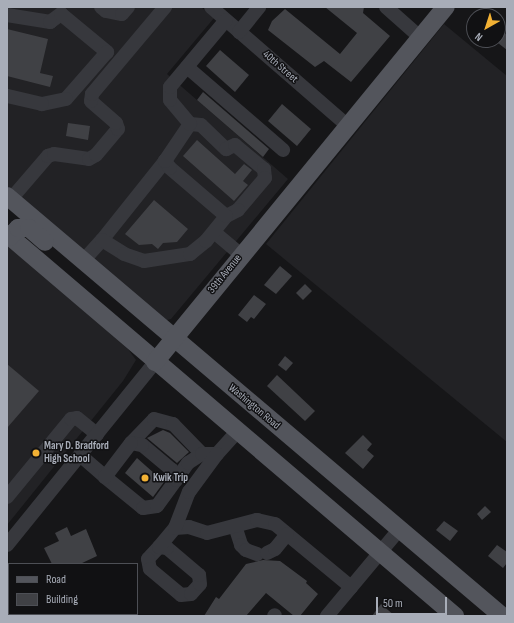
<!DOCTYPE html>
<style>
body{margin:0}
#map{position:relative;width:514px;height:623px;overflow:hidden;background:#161618;font-family:"Sofia Sans Condensed",sans-serif}
div>[style]{position:absolute}
.built>*{inset:0;background:#222225}
.building>*{inset:0;background:#404145}
.minor>*{height:14px;margin:-7px;padding:0 7px;transform-origin:7px;border-radius:7px;background:#37383d}
.major>*{height:18px;margin:-9px;padding:0 9px;transform-origin:9px;border-radius:9px;background:#53555c}
.dots>*{width:11px;height:11px;translate:-50% -50%;box-sizing:border-box;border:2px solid #111113;border-radius:50%}
span{translate:-50% -50%;white-space:nowrap;text-align:center;line-height:1.15;-webkit-text-stroke:3px #111113;paint-order:stroke}
.street-label{font-size:11px;color:#a8adb8}
.poi-label{font-size:11px;color:#a8adb8;font-weight:700}
.left{translate:0 -50%;text-align:left}
.frame{position:absolute;inset:0;border:8px solid #a8adb8;pointer-events:none}
.legend{position:absolute;left:8px;top:563px;width:130px;height:52px;box-sizing:border-box;background:#111113;border:1px solid #4d4f55;margin:0;padding:5px 7px;list-style:none;font-size:12px;color:#a8adb8}
.legend li{display:flex;align-items:center;gap:8px;height:20px}
.legend b{width:20px;border:1px solid #4d4f55}
.north{position:absolute;left:466px;top:8px;width:40px;height:40px;box-sizing:border-box;background:#111113;border:1px solid #4d4f55;border-radius:50%;rotate:219deg;font-size:11px;font-weight:700;line-height:16px;text-align:center;color:#a8adb8}
.north::after{content:'';display:block;margin:auto;width:14px;height:18px;background:#f2b134;clip-path:polygon(50% 0,100% 100%,50% 72%,0 100%)}
.scale{position:absolute;left:376px;top:597px;width:71px;height:18px;box-sizing:border-box;border:2px solid #a8adb8;border-top:0;padding-left:5px;font-size:12px;line-height:14px;white-space:nowrap;color:#a8adb8;-webkit-text-stroke:3px #111113;paint-order:stroke}
</style>
<div id="map">
<div class="built">
<i style="clip-path:polygon(7px 7px,201px 7px,214px 18px,167px 74px,288px 179px,171px 319px,164px 321px,155px 314px,7px 186px)"></i>
<i style="clip-path:polygon(444px 24px,507px 76px,507px 442px,266px 244px)"></i>
<i style="clip-path:polygon(7px 244px,128px 349px,136px 360px,123px 381px,7px 525px)"></i>
</div>
<div class="building">
<i style="clip-path:polygon(325px 7px,364px 7px,363px 13px,390px 36px,351px 82px,324px 61px,315px 67px,268px 30px,272px 21px,285px 9px,340px 54px,357px 33px)"></i>
<i style="clip-path:polygon(498px 28px,507px 35px,507px 50px,498px 43px)"></i>
<i style="clip-path:polygon(7px 29px,48px 39px,40px 73px,53px 76px,50px 87px,7px 76px)"></i>
<i style="clip-path:polygon(220px 50px,249px 75px,235px 92px,206px 66px)"></i>
<i style="clip-path:polygon(203px 92px,269px 149px,263px 157px,197px 100px)"></i>
<i style="clip-path:polygon(282px 104px,311px 129px,297px 146px,268px 121px)"></i>
<i style="clip-path:polygon(68px 123px,90px 126px,88px 140px,66px 136px)"></i>
<i style="clip-path:polygon(197px 140px,235px 174px,244px 164px,252px 170px,243px 181px,248px 185px,234px 201px,183px 156px)"></i>
<i style="clip-path:polygon(154px 200px,188px 229px,177px 242px,163px 243px,158px 249px,152px 244px,139px 245px,125px 234px)"></i>
<i style="clip-path:polygon(280px 266px,292px 276px,276px 294px,264px 285px)"></i>
<i style="clip-path:polygon(305px 284px,312px 291px,303px 300px,296px 293px)"></i>
<i style="clip-path:polygon(254px 295px,266px 304px,254px 319px,251px 317px,247px 322px,238px 315px)"></i>
<i style="clip-path:polygon(285px 356px,293px 363px,286px 371px,278px 365px)"></i>
<i style="clip-path:polygon(7px 364px,39px 391px,7px 428px)"></i>
<i style="clip-path:polygon(277px 375px,315px 411px,305px 421px,267px 386px)"></i>
<i style="clip-path:polygon(163px 430px,170px 433px,189px 452px,177px 463px,147px 438px)"></i>
<i style="clip-path:polygon(363px 435px,372px 444px,367px 450px,374px 456px,363px 469px,345px 453px)"></i>
<i style="clip-path:polygon(137px 458px,164px 482px,153px 497px,125px 473px)"></i>
<i style="clip-path:polygon(485px 506px,491px 512px,482px 520px,477px 514px)"></i>
<i style="clip-path:polygon(444px 521px,458px 531px,450px 541px,436px 530px)"></i>
<i style="clip-path:polygon(67px 527px,71px 536px,86px 529px,97px 556px,80px 564px,52px 564px,44px 548px,59px 541px,55px 533px)"></i>
<i style="clip-path:polygon(497px 545px,507px 552px,507px 563px,503px 568px,488px 556px)"></i>
<i style="clip-path:polygon(263px 560px,280px 561px,307px 581px,306px 583px,318px 594px,300px 616px,294px 616px,266px 593px,246px 616px,204px 616px,216px 597px,219px 599px,246px 564px)"></i>
<i style="clip-path:polygon(381px 604px,395px 616px,372px 616px)"></i>
</div>
<div class="minor">
<i style="left:101px;top:7px;width:6px;rotate:39deg"></i>
<i style="left:106px;top:11px;width:16px;rotate:11deg"></i>
<i style="left:122px;top:14px;width:9px;rotate:-49deg"></i>
<i style="left:211px;top:7px;width:183px;rotate:41deg"></i>
<i style="left:386px;top:7px;width:47px;rotate:41.5deg"></i>
<i style="left:7px;top:15px;width:44px;rotate:9.2deg"></i>
<i style="left:50px;top:22px;width:14px;rotate:-36deg"></i>
<i style="left:61px;top:14px;width:60px;rotate:39.6deg"></i>
<i style="left:107px;top:52px;width:62px;rotate:131.1deg"></i>
<i style="left:66px;top:99px;width:25px;rotate:168deg"></i>
<i style="left:42px;top:104px;width:36px;rotate:-167deg"></i>
<i style="left:239px;top:32px;width:32px;rotate:-51deg"></i>
<i style="left:187px;top:67px;width:127px;rotate:40.8deg"></i>
<i style="left:190px;top:124px;width:11px;rotate:5deg"></i>
<i style="left:201px;top:125px;width:35px;rotate:44deg"></i>
<i style="left:226px;top:149px;width:10px;rotate:-24deg"></i>
<i style="left:235px;top:145px;width:38px;rotate:40deg"></i>
<i style="left:264px;top:169px;width:9px;rotate:84deg"></i>
<i style="left:265px;top:178px;width:42px;rotate:130.2deg"></i>
<i style="left:238px;top:210px;width:13px;rotate:153deg"></i>
<i style="left:11px;top:199px;width:57px;rotate:-49.3deg"></i>
<i style="left:48px;top:156px;width:6px;rotate:-18deg"></i>
<i style="left:54px;top:154px;width:35px;rotate:8deg"></i>
<i style="left:89px;top:159px;width:8px;rotate:-30deg"></i>
<i style="left:96px;top:155px;width:34px;rotate:-50deg"></i>
<i style="left:118px;top:129px;width:6px;rotate:-108deg"></i>
<i style="left:116px;top:123px;width:33px;rotate:-139deg"></i>
<i style="left:91px;top:101px;width:7px;rotate:-82deg"></i>
<i style="left:92px;top:94px;width:114px;rotate:-50deg"></i>
<i style="left:214px;top:232px;width:35px;rotate:40deg"></i>
<i style="left:102px;top:240px;width:101px;rotate:-51.4deg"></i>
<i style="left:83px;top:261px;width:28px;rotate:-48deg"></i>
<i style="left:102px;top:240px;width:26px;rotate:32deg"></i>
<i style="left:124px;top:254px;width:21px;rotate:19deg"></i>
<i style="left:144px;top:261px;width:47px;rotate:-8.7deg"></i>
<i style="left:190px;top:254px;width:21px;rotate:-39deg"></i>
<i style="left:206px;top:241px;width:32px;rotate:-51deg"></i>
<i style="left:226px;top:216px;width:74px;rotate:-139.4deg"></i>
<i style="left:170px;top:168px;width:9px;rotate:-126deg"></i>
<i style="left:165px;top:161px;width:45px;rotate:-56deg"></i>
<i style="left:190px;top:124px;width:31px;rotate:-130deg"></i>
<i style="left:170px;top:100px;width:13px;rotate:-90deg"></i>
<i style="left:170px;top:87px;width:87px;rotate:-50.1deg"></i>
<i style="left:131px;top:443px;width:33px;rotate:-46deg"></i>
<i style="left:154px;top:419px;width:20px;rotate:15deg"></i>
<i style="left:173px;top:424px;width:42px;rotate:46deg"></i>
<i style="left:80px;top:455px;width:33px;rotate:41deg"></i>
<i style="left:105px;top:477px;width:49px;rotate:39.2deg"></i>
<i style="left:143px;top:508px;width:14px;rotate:-8deg"></i>
<i style="left:157px;top:506px;width:32px;rotate:-54deg"></i>
<i style="left:176px;top:480px;width:11px;rotate:-112deg"></i>
<i style="left:172px;top:470px;width:39px;rotate:-140deg"></i>
<i style="left:142px;top:445px;width:11px;rotate:-170deg"></i>
<i style="left:131px;top:443px;width:43px;rotate:127.4deg"></i>
<i style="left:176px;top:480px;width:21px;rotate:-55deg"></i>
<i style="left:188px;top:463px;width:17px;rotate:-33deg"></i>
<i style="left:202px;top:454px;width:15px"></i>
<i style="left:217px;top:454px;width:30px;rotate:-48deg"></i>
<i style="left:7px;top:497px;width:101px;rotate:-50.6deg"></i>
<i style="left:71px;top:419px;width:6px;rotate:-9deg"></i>
<i style="left:77px;top:418px;width:26px;rotate:39deg"></i>
<i style="left:235px;top:526px;width:20px;rotate:72deg"></i>
<i style="left:241px;top:545px;width:7px;rotate:45deg"></i>
<i style="left:246px;top:550px;width:12px;rotate:20deg"></i>
<i style="left:175px;top:528px;width:14px;rotate:-4deg"></i>
<i style="left:189px;top:527px;width:19px;rotate:18deg"></i>
<i style="left:207px;top:533px;width:52px;rotate:-14.6deg"></i>
<i style="left:257px;top:520px;width:18px;rotate:13deg"></i>
<i style="left:275px;top:524px;width:99px;rotate:39.7deg"></i>
<i style="left:7px;top:545px;width:235px;rotate:-51deg"></i>
<i style="left:159px;top:547px;width:16px;rotate:133deg"></i>
<i style="left:148px;top:559px;width:10px;rotate:79deg"></i>
<i style="left:150px;top:569px;width:40px;rotate:40deg"></i>
<i style="left:181px;top:595px;width:10px;rotate:-6deg"></i>
<i style="left:191px;top:594px;width:13px;rotate:-48deg"></i>
<i style="left:200px;top:584px;width:9px;rotate:-96deg"></i>
<i style="left:199px;top:575px;width:42px;rotate:-139.8deg"></i>
<i style="left:167px;top:548px;width:8px;rotate:-173deg"></i>
<i style="left:159px;top:547px;width:25px;rotate:-50deg"></i>
<i style="left:175px;top:528px;width:39px;rotate:-69deg"></i>
<i style="left:189px;top:492px;width:47px;rotate:-53.6deg"></i>
<i style="left:267px;top:553px;width:9px;rotate:-27deg"></i>
<i style="left:275px;top:549px;width:19px;rotate:-51deg"></i>
<i style="left:113px;top:614px;width:2px;rotate:63deg"></i>
<i style="left:69px;top:616px;width:4px;rotate:-27deg"></i>
<i style="left:274px;top:616px;width:1px;rotate:-45deg"></i>
<i style="left:327px;top:616px;width:112px;rotate:-50.1deg"></i>
</div>
<div class="major">
<i style="left:7px;top:196px;width:649px;rotate:40.31deg"></i>
<i style="left:7px;top:234px;width:589px;rotate:40.45deg"></i>
<i style="left:10px;top:237px;width:12px;rotate:-48deg"></i>
<i style="left:18px;top:228px;width:11px"></i>
<i style="left:29px;top:228px;width:21px;rotate:41deg"></i>
<i style="left:155px;top:362px;width:459px;rotate:-50.7deg"></i>
</div>
<div class="dots">
<i style="left:36px;top:453px;background:#f2b134"></i>
<i style="left:145px;top:478px;background:#f2b134"></i>
</div>
<div class="street-label">
<span style="left:280px;top:67px;rotate:41deg">40th Street</span>
<span style="left:225px;top:274px;rotate:-51deg">39th Avenue</span>
<span style="left:254px;top:407px;rotate:40deg">Washington Road</span>
</div>
<div class="poi-label">
<span class="left" style="left:44px;top:453px">Mary D. Bradford<br>High School</span>
<span class="left" style="left:153px;top:478px">Kwik Trip</span>
</div>
<div class="frame"></div>
<ul class="legend">
<li><b style="height:5px;background:#53555c"></b>Road</li>
<li><b style="height:11px;background:#404145"></b>Building</li>
</ul>
<div class="north">N</div>
<div class="scale">50 m</div>
</div>
